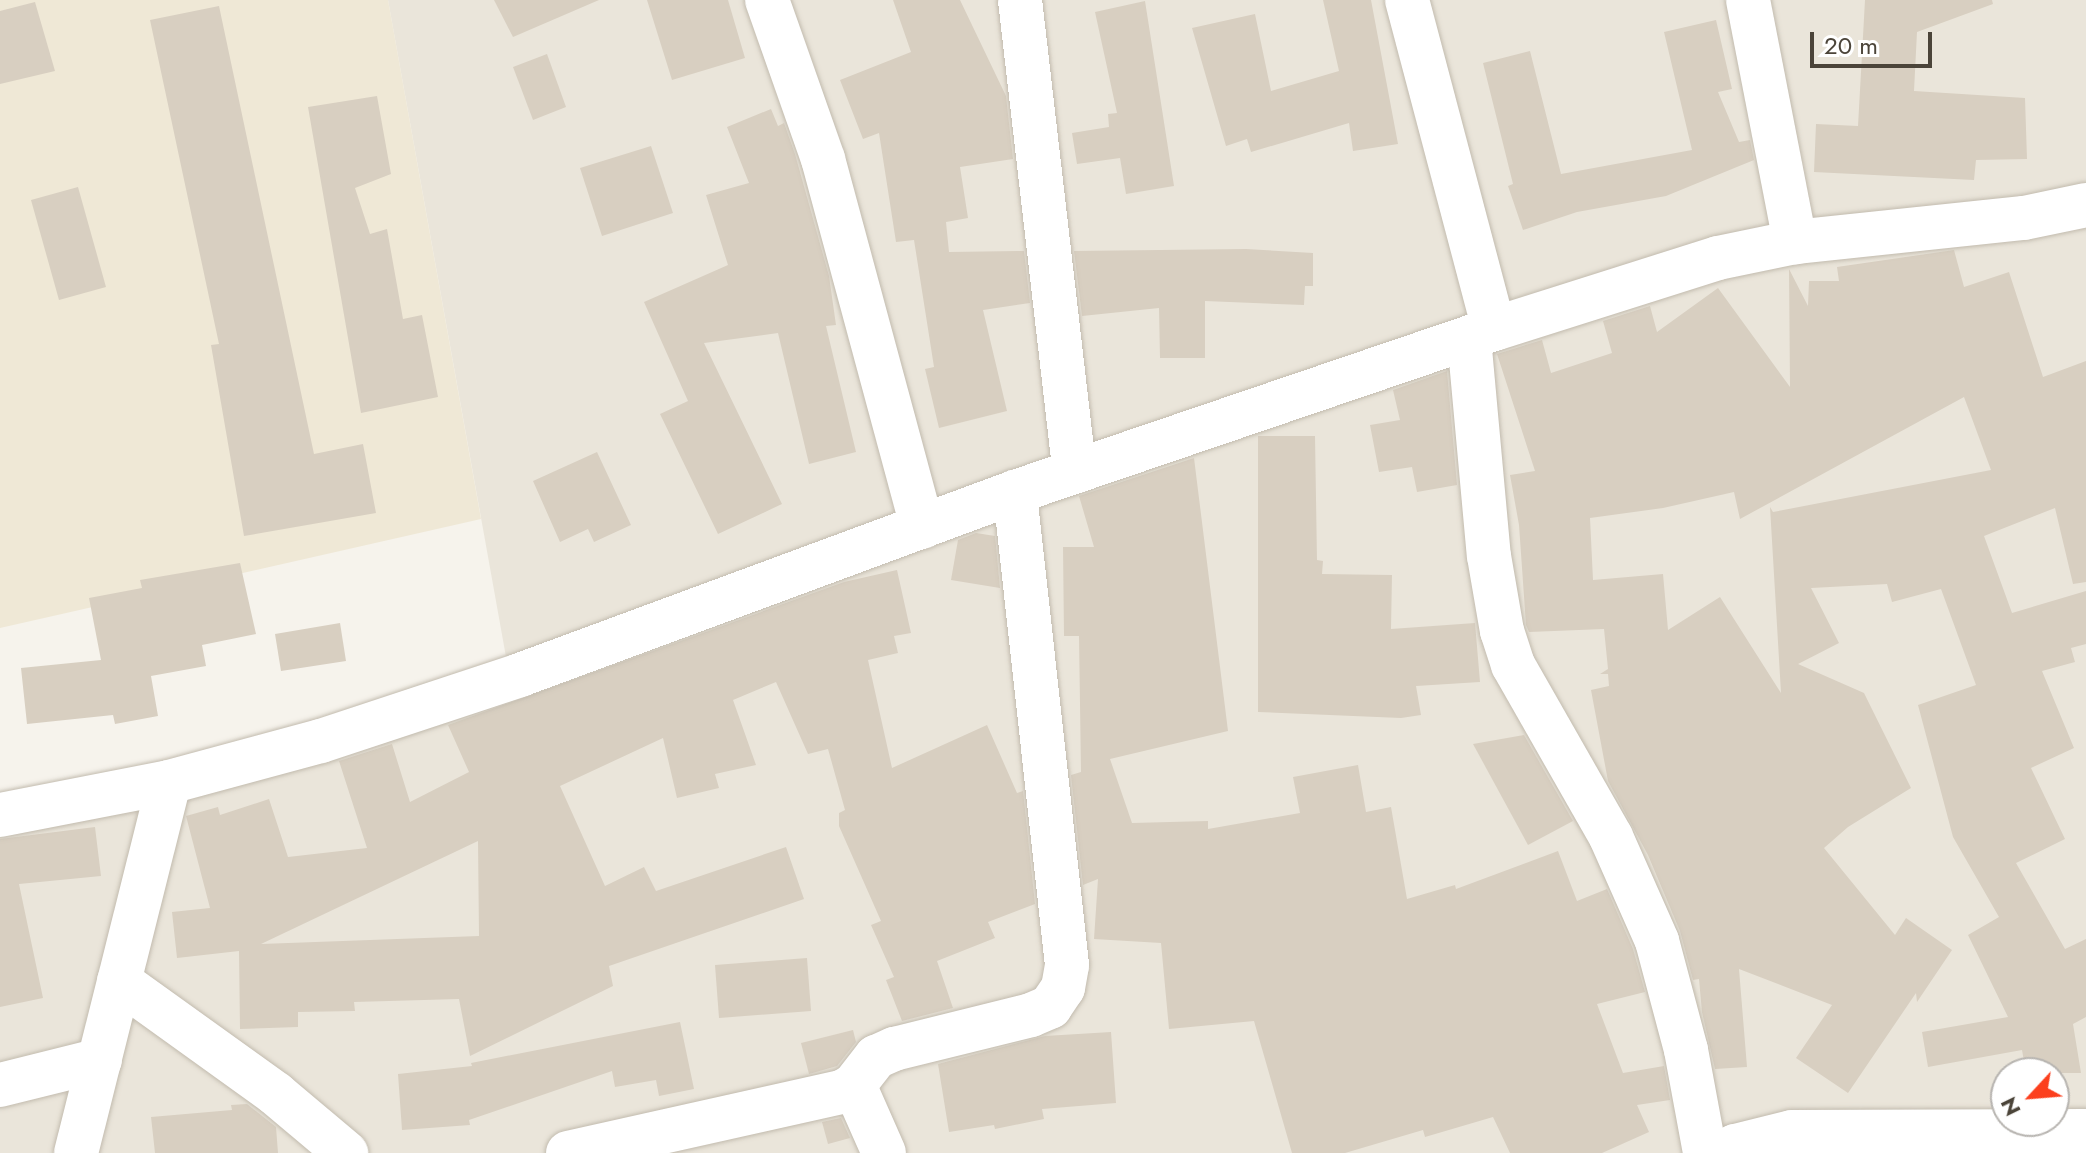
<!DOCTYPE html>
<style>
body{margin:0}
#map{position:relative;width:2086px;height:1153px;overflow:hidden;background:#f6f3ec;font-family:Jost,sans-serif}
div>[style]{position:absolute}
.residential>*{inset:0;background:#eae5da}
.education>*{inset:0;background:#efe8d6}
.building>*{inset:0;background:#d8cfc1}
.roads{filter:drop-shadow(0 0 2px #c2bbae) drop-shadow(0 0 2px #c2bbae)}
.minor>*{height:44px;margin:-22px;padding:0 22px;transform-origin:22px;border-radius:22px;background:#fff}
.tertiary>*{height:44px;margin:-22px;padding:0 22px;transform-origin:22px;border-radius:22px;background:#fff}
span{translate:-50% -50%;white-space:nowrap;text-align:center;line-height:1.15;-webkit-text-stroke:6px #fff;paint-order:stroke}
.north{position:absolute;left:1990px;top:1057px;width:80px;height:80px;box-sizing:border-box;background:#fff;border:2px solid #b7b4b0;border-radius:50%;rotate:244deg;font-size:22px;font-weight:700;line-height:32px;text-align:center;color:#4b4439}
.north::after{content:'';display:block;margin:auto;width:28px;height:36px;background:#fc3f1d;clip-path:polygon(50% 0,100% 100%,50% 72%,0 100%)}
.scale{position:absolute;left:1810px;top:32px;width:122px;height:36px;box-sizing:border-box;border:4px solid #4b4439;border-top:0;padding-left:10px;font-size:24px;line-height:28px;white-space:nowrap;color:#4b4439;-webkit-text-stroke:6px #fff;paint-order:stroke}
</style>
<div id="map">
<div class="residential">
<i style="clip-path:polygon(evenodd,388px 0,2086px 0,2086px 1153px,0 1153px,0 825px,508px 668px,388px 0,2006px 1073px,2054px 1073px,2054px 1121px,2006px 1121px,2006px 1073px)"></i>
</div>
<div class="education">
<i style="clip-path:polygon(0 0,388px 0,481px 519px,0 628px)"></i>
</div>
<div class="building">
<i style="clip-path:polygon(494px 0,599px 0,513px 37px)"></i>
<i style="clip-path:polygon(647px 0,728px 0,745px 58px,672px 80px)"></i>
<i style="clip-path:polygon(893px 0,960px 0,1006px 96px,1013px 159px,960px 167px,968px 218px,946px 222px,949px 252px,1024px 251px,1030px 303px,983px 310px,1007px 411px,939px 428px,925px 369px,934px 367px,914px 240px,896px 242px,879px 133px,863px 139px,840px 80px,911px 52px)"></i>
<i style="clip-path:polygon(1323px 0,1371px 0,1398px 144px,1353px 151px,1349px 123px,1251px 152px,1247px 139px,1226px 146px,1192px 28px,1255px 14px,1271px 91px,1339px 71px)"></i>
<i style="clip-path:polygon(1865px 0,1992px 0,1993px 4px,1917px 32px,1914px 91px,2025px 98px,2027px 159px,1976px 160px,1974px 180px,1814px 172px,1816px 124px,1858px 126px)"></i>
<i style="clip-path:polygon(1145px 1px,1174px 186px,1126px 194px,1120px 158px,1077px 164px,1072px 133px,1109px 127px,1108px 114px,1117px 113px,1095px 12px)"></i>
<i style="clip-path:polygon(35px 2px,55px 71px,0 84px,0 11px)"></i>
<i style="clip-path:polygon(219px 6px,314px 454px,363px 444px,376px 513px,244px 536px,211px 345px,219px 344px,150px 20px)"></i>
<i style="clip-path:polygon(1716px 20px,1732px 89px,1718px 92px,1739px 142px,1750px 140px,1754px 160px,1666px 196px,1577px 212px,1523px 230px,1508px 186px,1513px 184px,1483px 63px,1530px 51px,1561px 174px,1692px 150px,1664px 32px)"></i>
<i style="clip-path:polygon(547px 54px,566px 107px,533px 120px,513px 67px)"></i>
<i style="clip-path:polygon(377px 96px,391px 174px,355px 188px,370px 234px,387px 229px,403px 319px,422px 315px,438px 397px,361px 413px,308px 107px)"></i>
<i style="clip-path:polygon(771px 109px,778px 126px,784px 123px,795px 154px,829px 276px,836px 325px,826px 326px,856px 452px,809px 464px,778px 333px,704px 343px,782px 504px,718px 534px,660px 414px,688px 401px,644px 302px,728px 265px,706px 195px,749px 183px,727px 127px)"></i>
<i style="clip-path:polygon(651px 146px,673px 213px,602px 236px,580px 168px)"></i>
<i style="clip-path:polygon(78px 187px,106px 287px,59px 300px,31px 200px)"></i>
<i style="clip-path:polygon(1246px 249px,1313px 253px,1313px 286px,1305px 286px,1304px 305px,1205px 301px,1205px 358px,1160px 358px,1159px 308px,1082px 316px,1074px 251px)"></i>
<i style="clip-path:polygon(evenodd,1954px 250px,1964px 287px,2009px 272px,2043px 377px,2086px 361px,2086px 582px,2073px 584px,2055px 508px,1984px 536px,2012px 613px,2086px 591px,2086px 644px,2071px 648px,2075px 662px,2042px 671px,2074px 748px,2031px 768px,2065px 839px,2016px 863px,2065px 949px,2086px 939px,2086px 1017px,2073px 1024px,2081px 1073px,2026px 1073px,2022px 1050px,1928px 1067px,1922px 1032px,2008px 1017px,1968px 935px,1999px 917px,1953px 837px,1918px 705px,1976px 685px,1941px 589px,1892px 602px,1887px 584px,1811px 588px,1839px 643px,1798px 664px,1864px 693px,1911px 788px,1848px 827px,1824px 848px,1895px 935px,1906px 918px,1952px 950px,1917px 1002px,1916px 993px,1848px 1093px,1796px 1058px,1832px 1005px,1739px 969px,1747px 1067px,1715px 1069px,1702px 1012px,1699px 979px,1693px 980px,1680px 931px,1648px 855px,1608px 781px,1591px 690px,1609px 686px,1608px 674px,1600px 674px,1608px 669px,1604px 629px,1529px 632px,1526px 625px,1519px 525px,1510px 475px,1535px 471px,1497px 354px,1542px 340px,1551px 373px,1612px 353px,1603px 321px,1650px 306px,1657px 332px,1718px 288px,1790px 387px,1789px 269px,1808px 306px,1809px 281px,1839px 281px,1837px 267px,1954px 250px,1964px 397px,1991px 470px,1773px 512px,1770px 507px,1781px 693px,1720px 597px,1668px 630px,1663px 574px,1593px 580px,1590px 518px,1663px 508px,1734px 492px,1740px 519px,1964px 397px)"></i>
<i style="clip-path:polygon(1447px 371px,1457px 485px,1417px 492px,1412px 467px,1379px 472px,1370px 425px,1400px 420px,1393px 390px)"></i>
<i style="clip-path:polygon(1258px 436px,1315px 436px,1317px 560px,1323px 561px,1322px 574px,1392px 575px,1391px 629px,1475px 623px,1480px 682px,1416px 686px,1421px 715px,1401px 718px,1258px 712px)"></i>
<i style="clip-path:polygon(597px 452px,631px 525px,594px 542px,588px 529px,560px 542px,533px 481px)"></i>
<i style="clip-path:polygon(1194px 458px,1228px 731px,1110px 759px,1132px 823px,1208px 821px,1208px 829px,1300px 813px,1293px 777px,1358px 765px,1366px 812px,1391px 807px,1407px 899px,1455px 885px,1456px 889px,1558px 851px,1577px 901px,1607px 889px,1633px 949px,1645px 992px,1597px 1004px,1623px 1073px,1664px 1066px,1670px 1100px,1637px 1105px,1649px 1132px,1602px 1153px,1510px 1153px,1493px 1117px,1425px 1137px,1423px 1130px,1345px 1153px,1292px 1153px,1254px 1021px,1169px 1029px,1161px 943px,1094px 939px,1098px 879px,1083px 885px,1071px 775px,1081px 772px,1079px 636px,1064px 636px,1063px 547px,1094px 547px,1079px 496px)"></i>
<i style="clip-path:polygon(976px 533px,995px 536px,1000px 588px,951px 580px,958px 540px)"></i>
<i style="clip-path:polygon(240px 563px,256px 634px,202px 645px,206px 666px,151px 676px,158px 716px,115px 724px,113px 715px,27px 724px,21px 668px,101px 660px,89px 598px,142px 588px,140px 580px)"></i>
<i style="clip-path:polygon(evenodd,897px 570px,911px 633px,894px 636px,898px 653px,868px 660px,892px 768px,987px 725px,1017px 793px,1023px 791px,1035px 904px,988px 922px,995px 938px,937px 961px,953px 1008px,902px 1021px,886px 980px,894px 977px,871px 925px,881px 921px,839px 826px,839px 813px,845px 810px,828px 749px,808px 754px,776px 682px,733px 700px,756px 765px,715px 774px,719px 788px,677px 798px,663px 738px,560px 786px,605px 886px,644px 867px,656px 891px,786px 847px,804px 899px,609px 966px,613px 986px,470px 1056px,459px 999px,354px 1002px,355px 1011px,298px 1012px,298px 1027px,240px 1029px,239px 951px,177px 958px,172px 912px,210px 908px,186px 816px,218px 807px,220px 815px,269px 799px,288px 857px,367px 848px,339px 761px,392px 744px,410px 802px,469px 772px,448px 725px,844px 582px,897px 570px,478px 841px,479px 936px,261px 944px,478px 841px)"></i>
<i style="clip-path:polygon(340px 623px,346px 661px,281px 671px,275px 634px)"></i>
<i style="clip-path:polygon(1524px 735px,1573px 821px,1528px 845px,1473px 744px)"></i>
<i style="clip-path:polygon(95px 827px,101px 876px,19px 884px,43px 998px,0 1007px,0 839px)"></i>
<i style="clip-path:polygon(807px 958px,811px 1011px,719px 1018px,715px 965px)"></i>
<i style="clip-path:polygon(680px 1022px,694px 1089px,659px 1096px,656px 1080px,615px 1087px,612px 1071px,469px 1120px,470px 1125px,402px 1130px,398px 1074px,472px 1066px,471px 1063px)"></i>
<i style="clip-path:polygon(853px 1030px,856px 1042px,837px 1066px,809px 1074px,801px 1043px)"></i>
<i style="clip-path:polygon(1111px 1032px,1116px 1103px,1042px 1109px,1044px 1119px,995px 1129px,994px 1125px,949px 1132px,938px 1064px,1045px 1036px)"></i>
<i style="clip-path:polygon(247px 1104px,276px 1127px,278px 1153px,155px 1153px,151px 1117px,232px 1110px,231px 1105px)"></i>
<i style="clip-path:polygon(841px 1118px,850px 1138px,828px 1144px,822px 1122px)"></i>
</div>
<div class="roads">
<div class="minor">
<i style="left:767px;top:0;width:169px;rotate:70.6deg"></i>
<i style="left:823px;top:159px;width:381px;rotate:74.9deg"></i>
<i style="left:1020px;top:0;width:475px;rotate:83.4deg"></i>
<i style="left:1407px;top:0;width:340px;rotate:75.2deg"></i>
<i style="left:1748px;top:0;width:247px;rotate:79deg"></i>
<i style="left:1469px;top:338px;width:219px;rotate:84.8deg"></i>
<i style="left:1489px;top:556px;width:76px;rotate:80.2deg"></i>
<i style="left:1502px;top:631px;width:36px;rotate:72deg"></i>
<i style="left:1513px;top:665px;width:198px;rotate:60.3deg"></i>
<i style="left:1611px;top:837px;width:114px;rotate:66.1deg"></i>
<i style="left:1657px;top:941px;width:113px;rotate:75.1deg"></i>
<i style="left:1686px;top:1050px;width:105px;rotate:79.5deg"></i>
<i style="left:119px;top:981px;width:193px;rotate:35.7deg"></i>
<i style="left:276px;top:1094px;width:92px;rotate:40.1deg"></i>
<i style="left:0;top:1085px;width:103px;rotate:-14deg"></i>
<i style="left:854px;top:1085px;width:74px;rotate:66.2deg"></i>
<i style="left:76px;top:1153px;width:382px;rotate:-75.9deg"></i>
<i style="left:568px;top:1153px;width:281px;rotate:-12.6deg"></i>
<i style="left:842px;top:1092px;width:14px;rotate:-30deg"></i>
<i style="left:854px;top:1085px;width:36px;rotate:-52deg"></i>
<i style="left:876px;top:1057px;width:20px;rotate:-24deg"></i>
<i style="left:894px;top:1049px;width:141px;rotate:-13.9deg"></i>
<i style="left:1031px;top:1015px;width:21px;rotate:-23deg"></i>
<i style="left:1050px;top:1007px;width:23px;rotate:-56deg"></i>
<i style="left:1063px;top:988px;width:23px;rotate:-80deg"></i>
<i style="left:1067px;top:965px;width:476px;rotate:-96.3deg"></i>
<i style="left:1722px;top:1153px;width:15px;rotate:-28deg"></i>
<i style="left:1735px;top:1146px;width:59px;rotate:-13.8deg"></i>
<i style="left:1792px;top:1132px;width:294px;rotate:-0.2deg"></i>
</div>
<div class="tertiary">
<i style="left:0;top:815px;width:172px;rotate:-11deg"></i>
<i style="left:169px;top:782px;width:157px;rotate:-15.1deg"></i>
<i style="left:321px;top:741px;width:210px;rotate:-18.3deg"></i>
<i style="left:520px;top:675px;width:528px;rotate:-20.29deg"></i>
<i style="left:1015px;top:492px;width:506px;rotate:-18.79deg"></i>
<i style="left:1494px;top:329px;width:235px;rotate:-17.6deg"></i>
<i style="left:1718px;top:258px;width:79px;rotate:-11.7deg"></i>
<i style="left:1795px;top:242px;width:230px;rotate:-6deg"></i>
<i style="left:2024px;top:218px;width:63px;rotate:-11.8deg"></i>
</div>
</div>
<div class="north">N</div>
<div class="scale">20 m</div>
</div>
